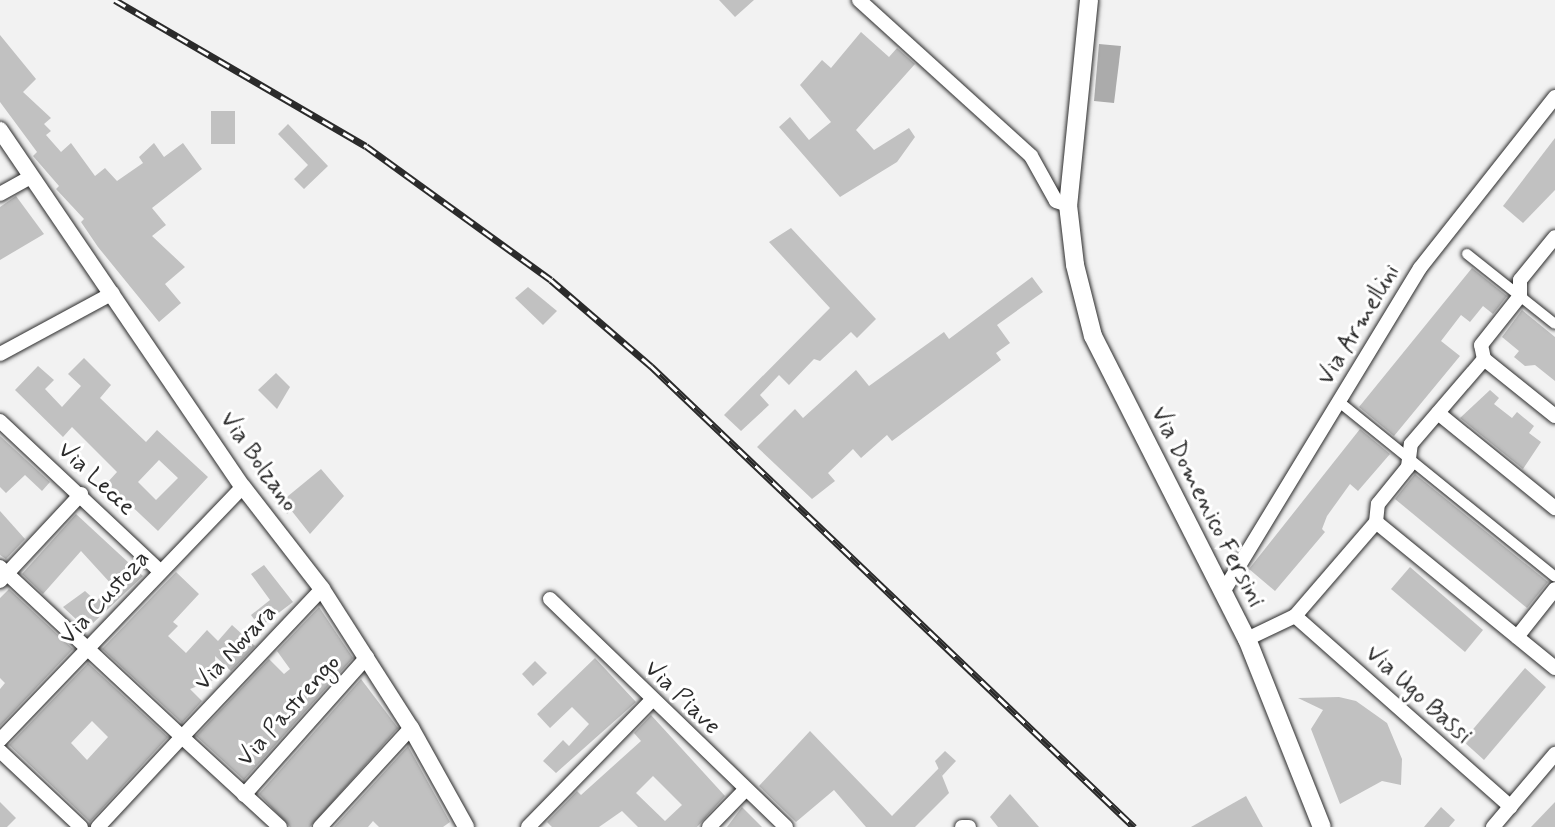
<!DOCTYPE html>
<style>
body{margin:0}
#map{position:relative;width:1555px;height:827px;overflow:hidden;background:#f2f2f2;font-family:Mynerve,sans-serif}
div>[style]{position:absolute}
.water>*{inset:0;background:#ababab}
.building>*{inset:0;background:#c1c1c1}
.roads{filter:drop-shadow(0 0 2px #2b2b2b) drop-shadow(0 0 2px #2b2b2b)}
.pedestrian>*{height:10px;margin:-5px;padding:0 5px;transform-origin:5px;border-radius:5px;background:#fff}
.minor>*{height:14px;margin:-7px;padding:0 7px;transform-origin:7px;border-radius:7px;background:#fff}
.tertiary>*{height:16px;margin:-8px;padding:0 8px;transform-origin:8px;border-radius:8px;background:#fff}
.secondary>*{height:18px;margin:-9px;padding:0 9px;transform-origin:9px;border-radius:9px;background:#fff}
.rail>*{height:7px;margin-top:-3.5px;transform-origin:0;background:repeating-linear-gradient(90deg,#fff 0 12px,#2b2b2b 0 24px);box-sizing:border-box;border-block:2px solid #2b2b2b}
span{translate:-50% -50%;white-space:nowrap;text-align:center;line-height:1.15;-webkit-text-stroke:6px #fff;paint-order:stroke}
.street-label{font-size:24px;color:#2b2b2b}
</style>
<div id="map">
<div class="water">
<i style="clip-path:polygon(1099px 44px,1121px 46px,1114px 103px,1094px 101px)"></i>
</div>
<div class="building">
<i style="clip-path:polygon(719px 0,754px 0,735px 17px)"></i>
<i style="clip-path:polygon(861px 32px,889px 57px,897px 48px,915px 64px,856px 130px,874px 150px,909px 128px,915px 137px,897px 162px,840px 197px,779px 127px,790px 117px,809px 140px,831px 122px,800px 85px,822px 60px,831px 68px)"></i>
<i style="clip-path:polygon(0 35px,36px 79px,23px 92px,51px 118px,44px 124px,51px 131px,46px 135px,61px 152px,71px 143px,95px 176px,105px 168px,117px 181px,143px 163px,139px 157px,154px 143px,164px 157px,183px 143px,202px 169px,152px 208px,166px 225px,152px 236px,185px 267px,165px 284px,181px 303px,159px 322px,98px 247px,81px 222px,84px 219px,56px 189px,59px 186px,33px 156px,37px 152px,0 102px)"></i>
<i style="clip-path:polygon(211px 111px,235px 111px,235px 144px,211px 144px)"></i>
<i style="clip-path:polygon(288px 124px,328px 166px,304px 189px,294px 179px,308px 165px,278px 134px)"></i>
<i style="clip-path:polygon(1555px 138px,1555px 190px,1523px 223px,1503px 206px)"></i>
<i style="clip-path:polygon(16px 196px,44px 234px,0 260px,0 207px)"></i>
<i style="clip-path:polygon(791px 228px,876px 319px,857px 338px,851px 332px,820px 361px,814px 359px,789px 385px,779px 375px,760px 395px,769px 405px,741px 431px,724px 415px,830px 308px,769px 242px)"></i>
<i style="clip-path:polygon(1472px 268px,1507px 296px,1493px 314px,1483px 306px,1470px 322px,1461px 315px,1441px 341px,1460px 356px,1394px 436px,1359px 407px)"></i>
<i style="clip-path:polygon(1032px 277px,1043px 292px,997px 325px,1010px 343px,996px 353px,1001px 360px,892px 441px,887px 435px,861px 458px,853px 449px,828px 473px,835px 481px,812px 499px,757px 447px,795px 409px,803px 418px,856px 370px,869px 386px,944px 332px,949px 339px)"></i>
<i style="clip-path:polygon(528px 287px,557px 311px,543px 325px,515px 298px)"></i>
<i style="clip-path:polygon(1522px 310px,1555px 337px,1555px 381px,1535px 365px,1525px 366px,1514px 357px,1519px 351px,1502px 337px)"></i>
<i style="clip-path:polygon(evenodd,84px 358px,111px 385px,100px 398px,146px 442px,157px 430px,208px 477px,158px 531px,107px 483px,117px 472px,72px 427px,63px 437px,15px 390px,38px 366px,54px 380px,45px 389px,62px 407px,81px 386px,68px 374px,84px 358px,159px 460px,178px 478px,156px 500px,138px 482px,159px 460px)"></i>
<i style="clip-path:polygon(276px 373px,290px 387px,277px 409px,258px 390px)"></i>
<i style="clip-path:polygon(1490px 390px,1499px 398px,1494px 404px,1512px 418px,1517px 412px,1534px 426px,1529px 433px,1541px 442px,1523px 469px,1460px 418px)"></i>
<i style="clip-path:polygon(1360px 429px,1390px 454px,1358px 491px,1350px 484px,1327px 516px,1322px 529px,1325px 532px,1275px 591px,1249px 569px)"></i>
<i style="clip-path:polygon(0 436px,50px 482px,42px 491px,25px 475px,6px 493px,0 487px)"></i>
<i style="clip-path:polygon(321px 469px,344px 496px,310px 534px,291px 510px,287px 514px,282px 501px)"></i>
<i style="clip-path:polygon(1415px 474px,1548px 582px,1527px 608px,1395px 499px)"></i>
<i style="clip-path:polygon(0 511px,25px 539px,6px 559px,0 555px)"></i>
<i style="clip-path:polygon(76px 514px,143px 576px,92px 624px,84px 617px,79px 622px,63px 607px,85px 591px,96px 601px,113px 586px,81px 551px,43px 594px,22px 574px)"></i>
<i style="clip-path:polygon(264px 565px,293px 602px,260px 627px,251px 615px,270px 600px,251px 574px)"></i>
<i style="clip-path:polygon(1410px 567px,1483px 630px,1465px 652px,1391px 589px)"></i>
<i style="clip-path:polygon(176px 572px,199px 594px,173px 622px,178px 626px,168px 636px,186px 653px,207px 630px,218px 641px,232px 625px,255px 646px,231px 671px,215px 656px,216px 679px,190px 689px,202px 701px,182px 723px,102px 649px)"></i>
<i style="clip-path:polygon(9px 589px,73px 649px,0 726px,0 689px,5px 683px,0 678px,0 598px)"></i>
<i style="clip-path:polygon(319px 607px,353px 658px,244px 780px,196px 736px,269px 659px,284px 674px,290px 669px,277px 651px)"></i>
<i style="clip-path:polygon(595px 658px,636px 702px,556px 773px,543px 761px,563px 740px,569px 746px,589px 724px,572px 707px,550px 728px,537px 714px)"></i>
<i style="clip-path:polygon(535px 661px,547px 673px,533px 686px,522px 674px)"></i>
<i style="clip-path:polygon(evenodd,88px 663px,168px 737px,90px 822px,9px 745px,88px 663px,92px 721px,108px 737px,87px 760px,71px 743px,92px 721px)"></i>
<i style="clip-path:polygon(1525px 668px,1546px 687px,1484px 760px,1463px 741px)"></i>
<i style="clip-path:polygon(361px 679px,398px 728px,310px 827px,290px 827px,259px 794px)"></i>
<i style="clip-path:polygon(1339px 697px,1356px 701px,1387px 723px,1402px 759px,1401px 785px,1382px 781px,1340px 804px,1311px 729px,1323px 710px,1298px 698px)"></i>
<i style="clip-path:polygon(evenodd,651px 715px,725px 796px,697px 827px,638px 827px,622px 811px,599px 827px,552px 827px,547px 822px,577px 791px,581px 795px,641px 741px,634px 733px,651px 715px,653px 776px,682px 805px,665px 821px,636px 793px,653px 776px)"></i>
<i style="clip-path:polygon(810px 731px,892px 816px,939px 768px,949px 793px,915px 827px,866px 827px,834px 790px,796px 822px,759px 786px)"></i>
<i style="clip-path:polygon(408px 746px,450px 822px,443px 827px,379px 827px,373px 821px,368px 827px,334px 827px)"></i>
<i style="clip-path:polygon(945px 751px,956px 761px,942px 776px,935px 761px)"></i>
<i style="clip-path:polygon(1010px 794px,1039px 827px,998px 827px,990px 817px)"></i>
<i style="clip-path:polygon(1246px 796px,1263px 827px,1191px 827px)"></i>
<i style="clip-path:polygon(0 802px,16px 818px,7px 827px,0 827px)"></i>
<i style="clip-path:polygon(1555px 802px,1555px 827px,1531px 827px)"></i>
<i style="clip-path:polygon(742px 807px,762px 827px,727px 827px)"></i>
<i style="clip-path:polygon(1441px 807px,1455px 820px,1449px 827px,1424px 827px)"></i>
</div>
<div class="roads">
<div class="pedestrian">
<i style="left:1467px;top:254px;width:112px;rotate:38.5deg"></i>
<i style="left:1338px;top:401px;width:279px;rotate:39deg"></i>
</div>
<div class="minor">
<i style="left:859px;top:0;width:232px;rotate:42.2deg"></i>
<i style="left:1031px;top:156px;width:51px;rotate:60.9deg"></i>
<i style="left:1056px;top:201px;width:13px;rotate:18deg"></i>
<i style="left:0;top:194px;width:35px;rotate:-29deg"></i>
<i style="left:0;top:354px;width:128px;rotate:-28.4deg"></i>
<i style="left:1484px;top:359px;width:91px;rotate:38.8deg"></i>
<i style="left:1438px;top:413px;width:151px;rotate:39.1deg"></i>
<i style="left:0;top:421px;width:219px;rotate:43.2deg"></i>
<i style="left:1376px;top:522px;width:231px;rotate:39.2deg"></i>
<i style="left:0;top:567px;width:249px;rotate:43deg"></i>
<i style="left:182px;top:737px;width:204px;rotate:-46.6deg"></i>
<i style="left:0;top:581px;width:119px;rotate:-47deg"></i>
<i style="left:1223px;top:592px;width:379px;rotate:-58.7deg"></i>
<i style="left:1420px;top:268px;width:218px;rotate:-51.7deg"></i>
<i style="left:550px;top:599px;width:328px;rotate:44deg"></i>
<i style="left:1295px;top:616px;width:288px;rotate:41.5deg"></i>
<i style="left:1517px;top:637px;width:61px;rotate:-51.6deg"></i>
<i style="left:1247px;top:639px;width:53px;rotate:-25.6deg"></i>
<i style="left:1295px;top:616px;width:124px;rotate:-49.2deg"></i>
<i style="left:1376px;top:522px;width:18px;rotate:-84deg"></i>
<i style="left:1378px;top:504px;width:48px;rotate:-51deg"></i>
<i style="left:1408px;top:467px;width:23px;rotate:-83deg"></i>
<i style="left:1411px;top:444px;width:112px;rotate:-49.3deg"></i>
<i style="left:1484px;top:359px;width:14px;rotate:-102deg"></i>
<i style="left:1481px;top:345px;width:63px;rotate:-51.5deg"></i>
<i style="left:1520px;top:296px;width:16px;rotate:-90deg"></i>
<i style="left:1520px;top:280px;width:55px;rotate:-50.9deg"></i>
<i style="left:0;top:740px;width:351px;rotate:-46.2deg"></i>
<i style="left:0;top:751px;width:111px;rotate:43.2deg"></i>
<i style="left:244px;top:795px;width:185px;rotate:-48.3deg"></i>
<i style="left:98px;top:827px;width:123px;rotate:-47deg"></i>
<i style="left:182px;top:737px;width:133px;rotate:42.6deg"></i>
<i style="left:320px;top:827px;width:134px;rotate:-47.4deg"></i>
<i style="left:528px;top:827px;width:177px;rotate:-45.7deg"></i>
<i style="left:709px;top:827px;width:53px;rotate:-45.8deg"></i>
<i style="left:962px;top:827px;width:7px"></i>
<i style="left:1493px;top:827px;width:96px;rotate:-49.7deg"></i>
</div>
<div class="tertiary">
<i style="left:0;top:130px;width:432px;rotate:55.8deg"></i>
<i style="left:243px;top:487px;width:129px;rotate:52.2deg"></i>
<i style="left:322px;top:589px;width:165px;rotate:57.4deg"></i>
<i style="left:411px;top:728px;width:113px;rotate:60.9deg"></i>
</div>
<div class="secondary">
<i style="left:1089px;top:0;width:206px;rotate:95.8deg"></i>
<i style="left:1068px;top:205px;width:60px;rotate:83.3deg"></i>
<i style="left:1075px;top:265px;width:73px;rotate:75.8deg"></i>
<i style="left:1093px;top:336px;width:340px;rotate:63.1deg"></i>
<i style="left:1247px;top:639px;width:202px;rotate:68.3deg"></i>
</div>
</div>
<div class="rail">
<i style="left:115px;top:0;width:290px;rotate:30.2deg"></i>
<i style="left:366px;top:146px;width:228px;rotate:35.9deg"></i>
<i style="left:551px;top:280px;width:132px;rotate:40.7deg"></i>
<i style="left:651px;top:366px;width:668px;rotate:43.66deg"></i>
</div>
<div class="street-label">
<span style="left:1359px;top:325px;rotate:-59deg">Via Armellini</span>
<span style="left:258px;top:462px;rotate:55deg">Via Bolzano</span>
<span style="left:96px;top:479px;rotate:43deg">Via Lecce</span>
<span style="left:1207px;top:507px;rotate:63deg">Via Domenico Fersini</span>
<span style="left:105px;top:598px;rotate:-47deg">Via Custoza</span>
<span style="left:236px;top:648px;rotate:-47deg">Via Novara</span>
<span style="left:1418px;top:695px;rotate:42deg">Via Ugo Bassi</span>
<span style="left:682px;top:698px;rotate:44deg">Via Piave</span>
<span style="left:289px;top:711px;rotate:-48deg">Via Pastrengo</span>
</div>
</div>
